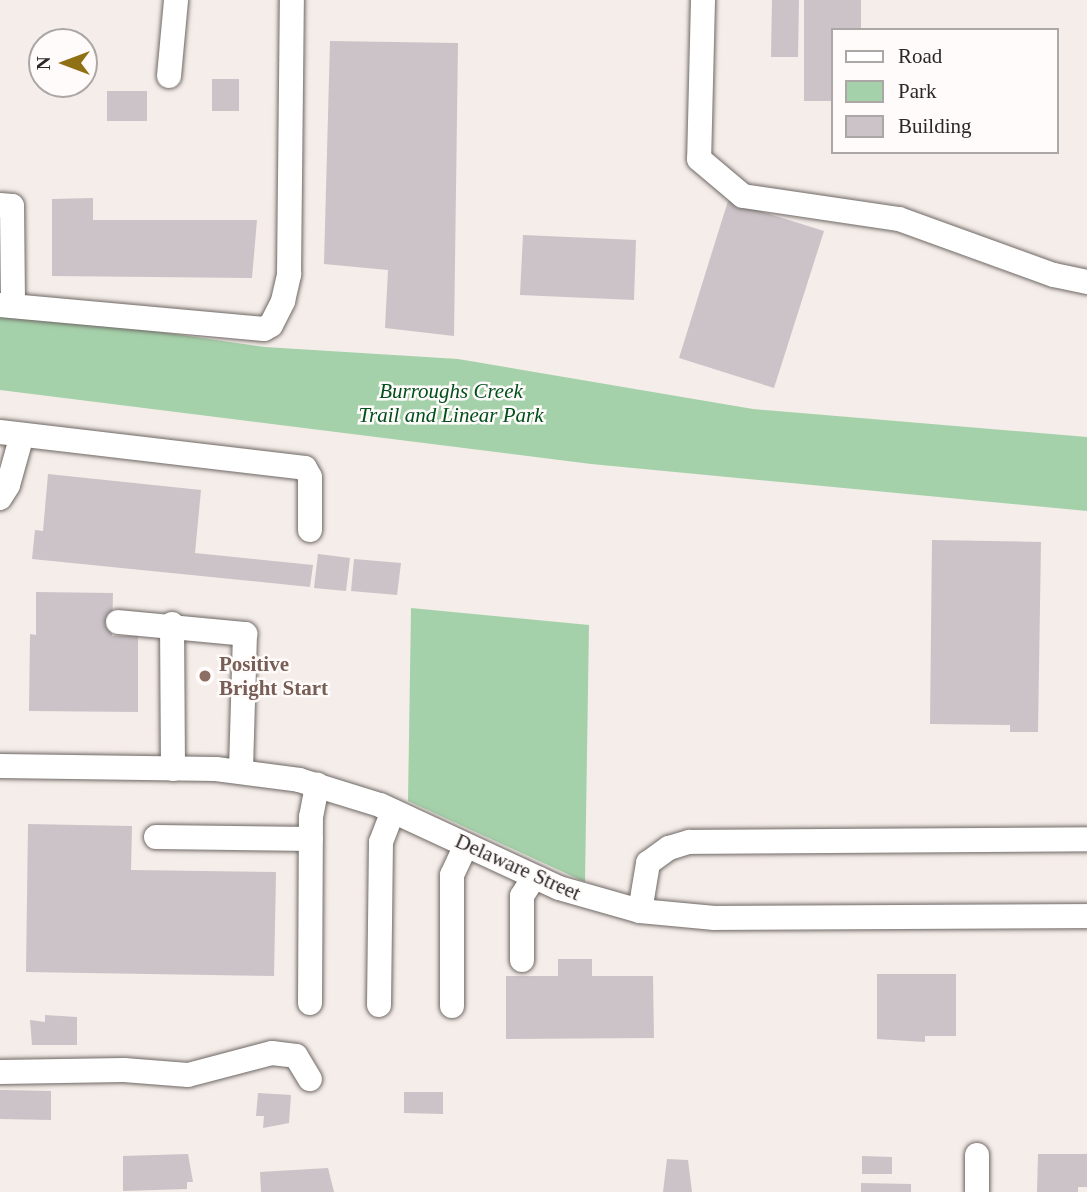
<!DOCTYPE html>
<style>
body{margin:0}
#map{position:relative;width:1087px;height:1192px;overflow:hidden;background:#f5ede9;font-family:Georgia,serif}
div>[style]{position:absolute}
.green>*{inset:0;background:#a5d1aa}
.building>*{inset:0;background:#cbc3c7}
.roads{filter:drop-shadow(0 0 2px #6e6865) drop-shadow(0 0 2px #6e6865)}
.minor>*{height:24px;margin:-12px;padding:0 12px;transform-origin:12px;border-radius:12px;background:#fff}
.dots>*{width:19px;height:19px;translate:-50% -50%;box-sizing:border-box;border:4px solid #fefbfa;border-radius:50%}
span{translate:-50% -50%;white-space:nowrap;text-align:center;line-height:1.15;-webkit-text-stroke:5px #fefbfa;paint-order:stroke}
.park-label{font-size:21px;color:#014f1b;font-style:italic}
.education-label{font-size:21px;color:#785e54;font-weight:700}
.left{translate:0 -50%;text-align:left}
.street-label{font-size:21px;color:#2b2827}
.legend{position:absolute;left:831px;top:28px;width:228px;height:126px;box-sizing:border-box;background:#fefbfa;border:2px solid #aaa7a6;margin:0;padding:9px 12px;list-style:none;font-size:21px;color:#2b2827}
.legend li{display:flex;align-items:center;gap:14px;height:35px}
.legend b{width:35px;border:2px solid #aaa7a6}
.north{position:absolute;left:28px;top:28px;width:70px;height:70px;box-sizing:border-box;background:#fefbfa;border:2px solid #aaa7a6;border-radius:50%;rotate:270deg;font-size:19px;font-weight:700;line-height:28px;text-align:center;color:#2b2827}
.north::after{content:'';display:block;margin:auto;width:24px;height:32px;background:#8f7014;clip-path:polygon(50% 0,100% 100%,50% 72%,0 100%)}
</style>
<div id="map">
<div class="green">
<i style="clip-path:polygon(0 309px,265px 347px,458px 359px,753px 409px,1087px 437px,1087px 511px,591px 464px,0 390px)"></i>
<i style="clip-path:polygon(411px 608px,589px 625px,585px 882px,408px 801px)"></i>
</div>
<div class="building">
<i style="clip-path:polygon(772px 0,799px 0,798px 57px,771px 57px)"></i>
<i style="clip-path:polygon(804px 0,861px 0,861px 30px,833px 30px,833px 101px,804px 101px)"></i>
<i style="clip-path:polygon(330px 41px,458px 43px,454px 336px,385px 328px,388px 270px,324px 264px)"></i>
<i style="clip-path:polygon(212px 79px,239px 79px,239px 111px,212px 111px)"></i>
<i style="clip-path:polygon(107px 91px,147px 91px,147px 121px,107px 121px)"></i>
<i style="clip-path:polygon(93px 198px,93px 220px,257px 220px,252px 278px,52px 276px,52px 199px)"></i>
<i style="clip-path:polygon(728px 201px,824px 231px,774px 388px,679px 358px)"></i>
<i style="clip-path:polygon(523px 235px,636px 240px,634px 300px,520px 295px)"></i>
<i style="clip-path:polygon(48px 474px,201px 490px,195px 553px,313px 565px,310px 587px,32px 559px,35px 530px,43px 531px)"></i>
<i style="clip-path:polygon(932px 540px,1041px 542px,1038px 732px,1010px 732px,1010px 725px,930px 724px)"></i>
<i style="clip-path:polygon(318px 554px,350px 558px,346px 591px,314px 588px)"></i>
<i style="clip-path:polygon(354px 559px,401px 563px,397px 595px,351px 591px)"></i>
<i style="clip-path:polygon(36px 592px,113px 593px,112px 636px,138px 636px,138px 712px,29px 711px,30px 634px,36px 635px)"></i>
<i style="clip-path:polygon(28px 824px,132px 826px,131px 870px,276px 872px,274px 976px,26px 972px)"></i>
<i style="clip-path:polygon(558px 959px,592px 959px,592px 976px,653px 976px,654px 1038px,506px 1039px,506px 976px,558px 976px)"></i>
<i style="clip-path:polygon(877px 974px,956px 974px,956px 1036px,925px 1036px,925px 1042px,877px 1039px)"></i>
<i style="clip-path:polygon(45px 1015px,77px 1017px,77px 1045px,32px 1045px,30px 1020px,45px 1022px)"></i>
<i style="clip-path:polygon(0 1090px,51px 1091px,51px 1120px,0 1119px)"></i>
<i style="clip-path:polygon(404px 1092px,443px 1092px,443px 1114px,404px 1113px)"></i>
<i style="clip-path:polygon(258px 1093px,291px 1095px,289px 1123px,263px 1128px,264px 1116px,256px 1116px)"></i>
<i style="clip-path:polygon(188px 1154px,193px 1182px,187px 1182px,187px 1189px,123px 1191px,123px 1156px)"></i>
<i style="clip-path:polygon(1038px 1154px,1087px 1154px,1087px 1187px,1078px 1187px,1078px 1192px,1037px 1192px)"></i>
<i style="clip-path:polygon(862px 1156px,892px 1157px,892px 1174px,862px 1174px)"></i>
<i style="clip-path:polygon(667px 1159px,688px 1160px,692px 1192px,663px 1192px)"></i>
<i style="clip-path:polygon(328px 1168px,334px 1192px,261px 1192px,260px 1172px)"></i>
<i style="clip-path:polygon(861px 1183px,911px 1184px,911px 1192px,861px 1192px)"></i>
</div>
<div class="roads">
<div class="minor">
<i style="left:703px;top:0;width:159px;rotate:91.4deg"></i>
<i style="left:699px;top:159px;width:57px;rotate:40.1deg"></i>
<i style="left:743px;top:196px;width:158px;rotate:8.4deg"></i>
<i style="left:899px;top:219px;width:165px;rotate:19.9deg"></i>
<i style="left:1054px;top:275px;width:34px;rotate:12deg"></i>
<i style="left:169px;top:76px;width:76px;rotate:-84.7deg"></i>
<i style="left:0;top:205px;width:12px;rotate:5deg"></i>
<i style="left:12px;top:206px;width:100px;rotate:89.4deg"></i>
<i style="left:0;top:305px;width:265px;rotate:5.2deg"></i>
<i style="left:264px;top:329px;width:8px;rotate:-30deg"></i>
<i style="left:271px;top:325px;width:27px;rotate:-63deg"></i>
<i style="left:283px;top:301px;width:28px;rotate:-77deg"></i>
<i style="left:289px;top:274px;width:274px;rotate:-89.4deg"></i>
<i style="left:0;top:432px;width:307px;rotate:6.7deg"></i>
<i style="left:305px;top:468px;width:10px;rotate:61deg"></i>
<i style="left:310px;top:477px;width:53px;rotate:90deg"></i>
<i style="left:0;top:498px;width:15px;rotate:-58deg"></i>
<i style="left:8px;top:485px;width:52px;rotate:-74.4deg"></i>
<i style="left:118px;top:622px;width:128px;rotate:5.4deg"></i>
<i style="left:245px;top:634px;width:138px;rotate:91.7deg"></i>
<i style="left:172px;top:624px;width:145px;rotate:89.6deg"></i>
<i style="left:0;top:766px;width:216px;rotate:0.8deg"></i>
<i style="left:216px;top:769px;width:84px;rotate:7.5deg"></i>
<i style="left:299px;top:780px;width:85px;rotate:17.2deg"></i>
<i style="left:380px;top:805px;width:197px;rotate:24.9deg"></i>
<i style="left:559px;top:888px;width:84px;rotate:15.9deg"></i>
<i style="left:640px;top:911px;width:75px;rotate:5.3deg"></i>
<i style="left:715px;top:918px;width:372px;rotate:-0.3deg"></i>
<i style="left:156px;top:837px;width:155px;rotate:0.7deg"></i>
<i style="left:640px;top:911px;width:49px;rotate:-80.5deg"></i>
<i style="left:648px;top:863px;width:26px;rotate:-36deg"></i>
<i style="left:669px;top:848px;width:21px;rotate:-17deg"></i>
<i style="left:689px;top:842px;width:398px;rotate:-0.4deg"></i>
<i style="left:522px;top:960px;width:64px;rotate:-90deg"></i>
<i style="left:522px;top:896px;width:22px;rotate:-58deg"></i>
<i style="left:310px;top:1003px;width:186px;rotate:-89.7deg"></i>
<i style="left:311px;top:817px;width:33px;rotate:-79deg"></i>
<i style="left:379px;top:1005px;width:163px;rotate:-89.3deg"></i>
<i style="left:381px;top:842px;width:33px;rotate:-69deg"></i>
<i style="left:452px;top:1006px;width:131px;rotate:-90deg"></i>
<i style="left:452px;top:875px;width:33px;rotate:-65deg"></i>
<i style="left:0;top:1072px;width:124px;rotate:-0.9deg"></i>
<i style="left:124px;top:1070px;width:64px;rotate:4.5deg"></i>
<i style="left:188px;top:1075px;width:87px;rotate:-14.7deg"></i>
<i style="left:272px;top:1053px;width:24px;rotate:7deg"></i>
<i style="left:296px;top:1056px;width:27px;rotate:59deg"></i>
<i style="left:977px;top:1192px;width:37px;rotate:-90deg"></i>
</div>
</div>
<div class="dots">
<i style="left:205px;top:676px;background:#8d6e63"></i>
</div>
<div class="park-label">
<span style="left:451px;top:403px">Burroughs Creek<br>Trail and Linear Park</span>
</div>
<div class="education-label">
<span class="left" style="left:219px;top:676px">Positive<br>Bright Start</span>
</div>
<div class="street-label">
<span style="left:518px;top:867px;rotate:24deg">Delaware Street</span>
</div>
<ul class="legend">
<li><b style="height:9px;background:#fff"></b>Road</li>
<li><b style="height:19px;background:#a5d1aa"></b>Park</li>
<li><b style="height:19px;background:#cbc3c7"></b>Building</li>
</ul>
<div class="north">N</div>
</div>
